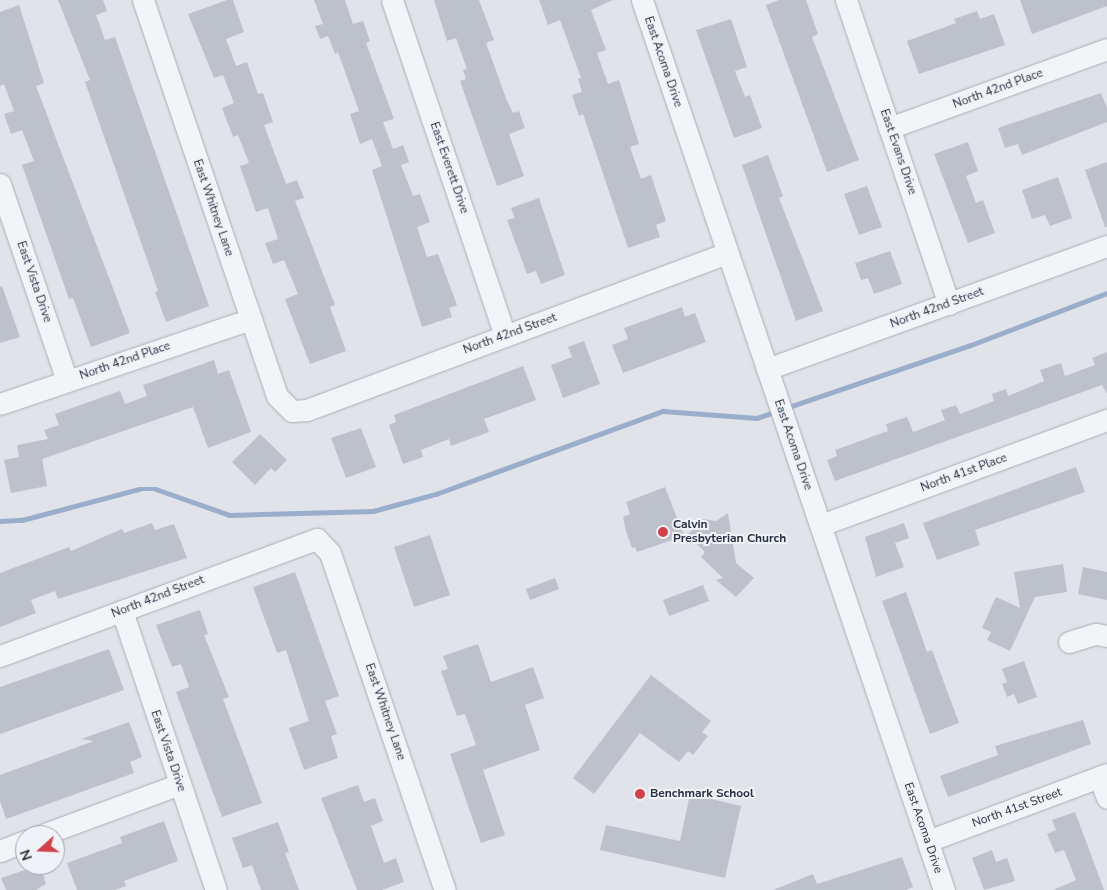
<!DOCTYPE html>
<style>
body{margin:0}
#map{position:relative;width:1107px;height:890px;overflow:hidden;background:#e0e3e9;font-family:"Nunito Sans",sans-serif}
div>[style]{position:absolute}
.stream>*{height:4.5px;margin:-2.25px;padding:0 2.25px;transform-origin:2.25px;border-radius:2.25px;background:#9aadca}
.building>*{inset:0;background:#bdc1cc}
.roads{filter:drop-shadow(0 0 1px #a9adb7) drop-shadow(0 0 1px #a9adb7)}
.minor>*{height:21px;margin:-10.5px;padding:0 10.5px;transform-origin:10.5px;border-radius:10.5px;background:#f2f4f7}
.dots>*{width:14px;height:14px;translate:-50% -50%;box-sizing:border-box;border:2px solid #eff2f7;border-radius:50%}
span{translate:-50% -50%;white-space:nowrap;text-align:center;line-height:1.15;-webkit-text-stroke:4px #eff2f7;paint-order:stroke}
.street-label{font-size:12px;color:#282f41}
.poi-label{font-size:12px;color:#282f41;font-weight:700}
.left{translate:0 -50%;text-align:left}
.north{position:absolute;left:15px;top:825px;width:50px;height:50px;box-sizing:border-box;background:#eff2f7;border:1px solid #9fa4ae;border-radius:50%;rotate:250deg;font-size:14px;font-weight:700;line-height:20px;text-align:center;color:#282f41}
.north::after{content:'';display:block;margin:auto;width:18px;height:22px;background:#d1414b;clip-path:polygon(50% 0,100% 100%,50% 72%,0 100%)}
</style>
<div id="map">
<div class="stream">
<i style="left:786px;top:408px;width:195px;rotate:-18.8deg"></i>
<i style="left:971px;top:345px;width:146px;rotate:-20.9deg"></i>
<i style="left:0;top:521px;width:22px;rotate:-3deg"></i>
<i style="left:22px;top:520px;width:121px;rotate:-14.8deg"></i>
<i style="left:139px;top:489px;width:17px"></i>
<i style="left:156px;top:489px;width:78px;rotate:19.4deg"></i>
<i style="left:230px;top:515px;width:143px;rotate:-1.6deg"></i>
<i style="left:373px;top:511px;width:65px;rotate:-15.1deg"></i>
<i style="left:436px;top:494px;width:242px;rotate:-20.1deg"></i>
<i style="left:663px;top:411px;width:94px;rotate:4.3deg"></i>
<i style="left:757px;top:418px;width:21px;rotate:-19deg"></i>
</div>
<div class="building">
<i style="clip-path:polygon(58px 0,103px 0,107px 11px,96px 15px,105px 40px,115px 37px,209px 306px,166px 322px,155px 292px,158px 291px,85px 82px,90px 80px)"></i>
<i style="clip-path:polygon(227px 0,233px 0,244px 32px,226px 39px,236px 66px,247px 62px,258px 94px,263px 93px,273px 122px,264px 125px,286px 184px,297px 180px,304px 198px,295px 201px,335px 305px,330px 307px,346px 351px,310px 364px,285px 299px,298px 294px,284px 260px,273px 264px,265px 243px,278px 239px,268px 208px,256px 212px,240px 166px,249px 163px,238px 135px,233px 137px,222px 108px,234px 103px,223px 75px,214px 78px,188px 14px)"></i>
<i style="clip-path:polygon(314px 0,345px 0,353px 24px,363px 21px,370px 41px,366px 43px,394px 119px,383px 122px,393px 149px,403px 145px,409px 162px,401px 165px,413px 196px,420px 194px,430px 222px,417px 227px,427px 257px,438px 254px,457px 305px,449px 308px,452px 317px,422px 327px,372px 170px,382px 166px,372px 139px,360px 144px,350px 114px,359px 111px,338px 52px,335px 54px,328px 36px,320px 39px,315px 26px,323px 24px)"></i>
<i style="clip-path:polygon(434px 0,479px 0,494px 40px,486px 43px,507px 101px,513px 113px,519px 111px,525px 128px,509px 134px,524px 176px,497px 186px,460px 81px,466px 79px,463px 70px,467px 69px,456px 38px,447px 41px)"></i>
<i style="clip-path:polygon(539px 0,613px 0,591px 10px,606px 50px,597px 53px,608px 84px,619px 80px,639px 144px,630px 147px,641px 179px,651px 175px,666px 221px,656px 225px,660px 237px,628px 248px,583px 114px,579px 116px,572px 95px,582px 92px,578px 79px,581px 78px,560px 20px,548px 25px)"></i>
<i style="clip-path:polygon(779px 0,806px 0,818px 34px,812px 37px,859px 160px,827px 172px,766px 5px)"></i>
<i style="clip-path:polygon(1020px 0,1107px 0,1107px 6px,1032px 34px)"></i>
<i style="clip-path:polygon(19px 5px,44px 83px,36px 86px,130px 333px,91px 347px,73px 298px,69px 299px,22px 165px,34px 161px,22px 130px,11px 134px,4px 114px,14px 111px,4px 84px,0 86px,0 12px)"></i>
<i style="clip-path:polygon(977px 11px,980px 19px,994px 14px,1005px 45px,919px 74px,907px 41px,956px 23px,954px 19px)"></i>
<i style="clip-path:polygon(731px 19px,747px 67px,735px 71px,745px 97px,750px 95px,762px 128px,734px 138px,696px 30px)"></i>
<i style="clip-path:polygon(1101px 93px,1107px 108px,1107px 122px,1022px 155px,1018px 144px,1005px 148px,998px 128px)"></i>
<i style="clip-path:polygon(968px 142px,978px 171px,966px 176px,976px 203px,983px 200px,995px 233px,968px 243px,934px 154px)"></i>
<i style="clip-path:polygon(768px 155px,783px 196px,779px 198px,823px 311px,796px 321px,742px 165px)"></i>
<i style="clip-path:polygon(1107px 162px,1107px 227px,1105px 227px,1085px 170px)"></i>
<i style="clip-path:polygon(1058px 177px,1072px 218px,1050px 226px,1045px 215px,1032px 219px,1022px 190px)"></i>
<i style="clip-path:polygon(867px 186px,882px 227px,859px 235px,844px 194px)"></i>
<i style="clip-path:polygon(539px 198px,565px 275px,541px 284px,536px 271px,527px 274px,507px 220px,515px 218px,511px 208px)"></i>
<i style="clip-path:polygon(890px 251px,902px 284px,874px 294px,868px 278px,861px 280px,855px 263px)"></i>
<i style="clip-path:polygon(2px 286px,20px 337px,0 343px,0 287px)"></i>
<i style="clip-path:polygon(682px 307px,685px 317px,695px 313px,706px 342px,623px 373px,612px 345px,628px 339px,624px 328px)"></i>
<i style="clip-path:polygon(584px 341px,600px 384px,563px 398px,551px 365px,572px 357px,568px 347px)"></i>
<i style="clip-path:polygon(1107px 352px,1107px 394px,1102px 385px,835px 481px,827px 460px,837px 456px,835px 450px,888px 431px,886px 424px,907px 417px,913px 432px,945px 420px,941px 410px,956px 405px,960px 414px,994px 401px,992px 394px,1006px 389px,1008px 396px,1044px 381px,1040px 370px,1061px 363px,1065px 376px,1095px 365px,1092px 358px)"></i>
<i style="clip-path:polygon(214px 360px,218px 374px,229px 370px,251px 432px,208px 448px,193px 407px,42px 459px,47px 486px,11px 493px,4px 460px,19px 457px,17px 445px,48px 439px,44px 430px,59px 425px,55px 414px,120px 391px,125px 404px,147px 396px,143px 385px)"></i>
<i style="clip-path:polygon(523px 366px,536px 400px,484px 419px,489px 432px,451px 446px,449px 439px,421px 450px,423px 457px,403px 464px,389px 425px,396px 422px,394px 415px)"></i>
<i style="clip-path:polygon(361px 428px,376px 467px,346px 478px,331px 438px)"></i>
<i style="clip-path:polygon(260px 434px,287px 460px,275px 472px,271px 468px,255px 485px,232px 462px)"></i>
<i style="clip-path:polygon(1076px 467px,1085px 492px,975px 530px,980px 545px,937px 560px,923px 523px)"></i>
<i style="clip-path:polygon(665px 487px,684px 536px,637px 552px,635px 547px,632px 548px,626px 531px,623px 517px,630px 514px,626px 502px)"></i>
<i style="clip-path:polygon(728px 513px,736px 563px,754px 578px,736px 597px,716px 580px,723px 578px,701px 557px,705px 552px,687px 535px,703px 519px,716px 521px)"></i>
<i style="clip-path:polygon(152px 523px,155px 530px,174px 524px,187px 558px,58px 599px,55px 591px,31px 600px,36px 613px,0 627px,0 573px,69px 547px,71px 551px,122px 529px,124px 533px)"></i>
<i style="clip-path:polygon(904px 523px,909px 538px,895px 543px,904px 567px,876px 577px,865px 537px)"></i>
<i style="clip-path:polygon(430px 535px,450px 595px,414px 607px,394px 547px)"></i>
<i style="clip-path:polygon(1063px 564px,1067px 592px,1035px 597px,1010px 651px,987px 640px,991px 632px,982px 628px,996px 597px,1020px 608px,1014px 572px)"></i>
<i style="clip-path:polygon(1083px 567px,1107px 572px,1107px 600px,1078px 594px)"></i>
<i style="clip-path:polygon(295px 572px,339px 696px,325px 701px,337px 734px,331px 736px,338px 758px,304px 770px,289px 728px,309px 721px,286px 650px,277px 653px,253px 587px)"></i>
<i style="clip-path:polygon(555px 578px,559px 589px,530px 600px,526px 589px)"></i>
<i style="clip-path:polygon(703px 585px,709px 601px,669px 616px,663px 600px)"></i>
<i style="clip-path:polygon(906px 592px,927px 652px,932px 650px,959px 723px,930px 734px,882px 601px)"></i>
<i style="clip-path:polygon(200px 610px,208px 634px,204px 635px,229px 697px,223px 699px,262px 803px,222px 817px,176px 692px,189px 687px,181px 664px,172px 667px,156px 625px)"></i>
<i style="clip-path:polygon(478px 644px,491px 682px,533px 667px,544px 698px,525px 705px,540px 750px,483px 770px,505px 835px,481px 843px,450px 754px,476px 745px,465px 714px,457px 716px,441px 671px,448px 669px,443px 656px)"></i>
<i style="clip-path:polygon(109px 649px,124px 690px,0 734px,0 687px)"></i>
<i style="clip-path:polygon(1024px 661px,1037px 697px,1018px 704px,1014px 694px,1007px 697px,1002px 684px,1007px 682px,1002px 669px)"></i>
<i style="clip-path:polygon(651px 675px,711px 721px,702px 732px,708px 736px,693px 755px,688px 751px,679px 762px,640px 733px,594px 794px,573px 778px)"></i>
<i style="clip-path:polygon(1083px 720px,1091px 744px,948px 797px,940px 776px,998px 755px,995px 746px)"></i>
<i style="clip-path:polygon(129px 722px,142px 757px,130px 762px,134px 773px,6px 819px,0 801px,0 775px,94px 741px,81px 739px)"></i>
<i style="clip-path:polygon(358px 785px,364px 802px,375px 798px,383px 821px,371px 826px,384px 863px,396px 858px,404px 882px,382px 890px,357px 890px,321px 798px)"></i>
<i style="clip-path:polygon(690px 794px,741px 806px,725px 878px,600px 850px,606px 825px,680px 841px)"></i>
<i style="clip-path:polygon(1075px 812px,1090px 852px,1104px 890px,1053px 890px,1076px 880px,1064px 850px,1055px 853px,1047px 834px,1056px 830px,1052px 820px)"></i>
<i style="clip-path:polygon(164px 821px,178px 861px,124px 881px,126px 886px,115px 890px,77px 890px,67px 863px,122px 843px,120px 837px)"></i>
<i style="clip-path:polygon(278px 822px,289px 852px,285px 853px,299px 890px,261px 890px,252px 865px,243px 868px,232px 838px)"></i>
<i style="clip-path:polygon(992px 850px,996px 862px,1007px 858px,1015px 881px,984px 890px,972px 858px)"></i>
<i style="clip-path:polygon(902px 857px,913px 887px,906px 890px,773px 890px,813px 874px,817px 884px)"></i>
<i style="clip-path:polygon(40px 865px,46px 884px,36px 890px,6px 890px,1px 878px)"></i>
</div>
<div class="roads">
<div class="minor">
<i style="left:143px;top:0;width:418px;rotate:71.3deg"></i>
<i style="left:277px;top:396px;width:21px;rotate:45deg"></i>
<i style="left:292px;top:411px;width:15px;rotate:-4deg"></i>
<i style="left:307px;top:410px;width:449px;rotate:-20.5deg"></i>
<i style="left:392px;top:0;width:354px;rotate:71.4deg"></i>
<i style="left:642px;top:0;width:940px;rotate:71.26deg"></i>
<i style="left:846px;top:0;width:321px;rotate:71.3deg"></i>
<i style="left:889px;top:128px;width:232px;rotate:-19.9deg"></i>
<i style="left:0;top:184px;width:208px;rotate:71.2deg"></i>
<i style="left:767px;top:369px;width:362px;rotate:-19.9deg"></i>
<i style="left:0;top:404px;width:265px;rotate:-18.7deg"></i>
<i style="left:821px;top:525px;width:305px;rotate:-20.2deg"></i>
<i style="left:122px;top:611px;width:294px;rotate:71.4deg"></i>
<i style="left:1069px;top:642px;width:28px;rotate:-17deg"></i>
<i style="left:1096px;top:634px;width:11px;rotate:10deg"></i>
<i style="left:0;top:656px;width:338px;rotate:-20.3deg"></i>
<i style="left:317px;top:539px;width:19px;rotate:47deg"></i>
<i style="left:330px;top:553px;width:356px;rotate:71.2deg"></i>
<i style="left:1099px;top:777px;width:22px;rotate:69deg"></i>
<i style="left:42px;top:835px;width:147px;rotate:-20.3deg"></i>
<i style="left:928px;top:841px;width:191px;rotate:-20.5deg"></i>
<i style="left:0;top:851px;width:27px;rotate:-22deg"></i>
</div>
</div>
<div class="dots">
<i style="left:663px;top:532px;background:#d1414b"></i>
<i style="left:640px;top:794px;background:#d1414b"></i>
</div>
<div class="street-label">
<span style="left:663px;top:62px;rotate:71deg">East Acoma Drive</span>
<span style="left:998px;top:89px;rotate:-20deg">North 42nd Place</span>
<span style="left:898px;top:152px;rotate:71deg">East Evans Drive</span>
<span style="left:449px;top:168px;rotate:71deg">East Everett Drive</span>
<span style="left:213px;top:208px;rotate:71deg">East Whitney Lane</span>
<span style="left:34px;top:282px;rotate:71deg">East Vista Drive</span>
<span style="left:937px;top:308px;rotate:-20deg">North 42nd Street</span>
<span style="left:510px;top:334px;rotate:-20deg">North 42nd Street</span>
<span style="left:125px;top:361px;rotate:-19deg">North 42nd Place</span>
<span style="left:793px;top:445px;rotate:71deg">East Acoma Drive</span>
<span style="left:964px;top:473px;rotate:-20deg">North 41st Place</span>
<span style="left:158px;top:597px;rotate:-21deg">North 42nd Street</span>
<span style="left:385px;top:712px;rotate:71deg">East Whitney Lane</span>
<span style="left:168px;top:751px;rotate:71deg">East Vista Drive</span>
<span style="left:1017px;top:808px;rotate:-20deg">North 41st Street</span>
<span style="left:923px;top:828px;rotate:71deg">East Acoma Drive</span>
</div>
<div class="poi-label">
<span class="left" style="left:673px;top:532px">Calvin<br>Presbyterian Church</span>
<span class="left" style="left:650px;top:794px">Benchmark School</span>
</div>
<div class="north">N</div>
</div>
